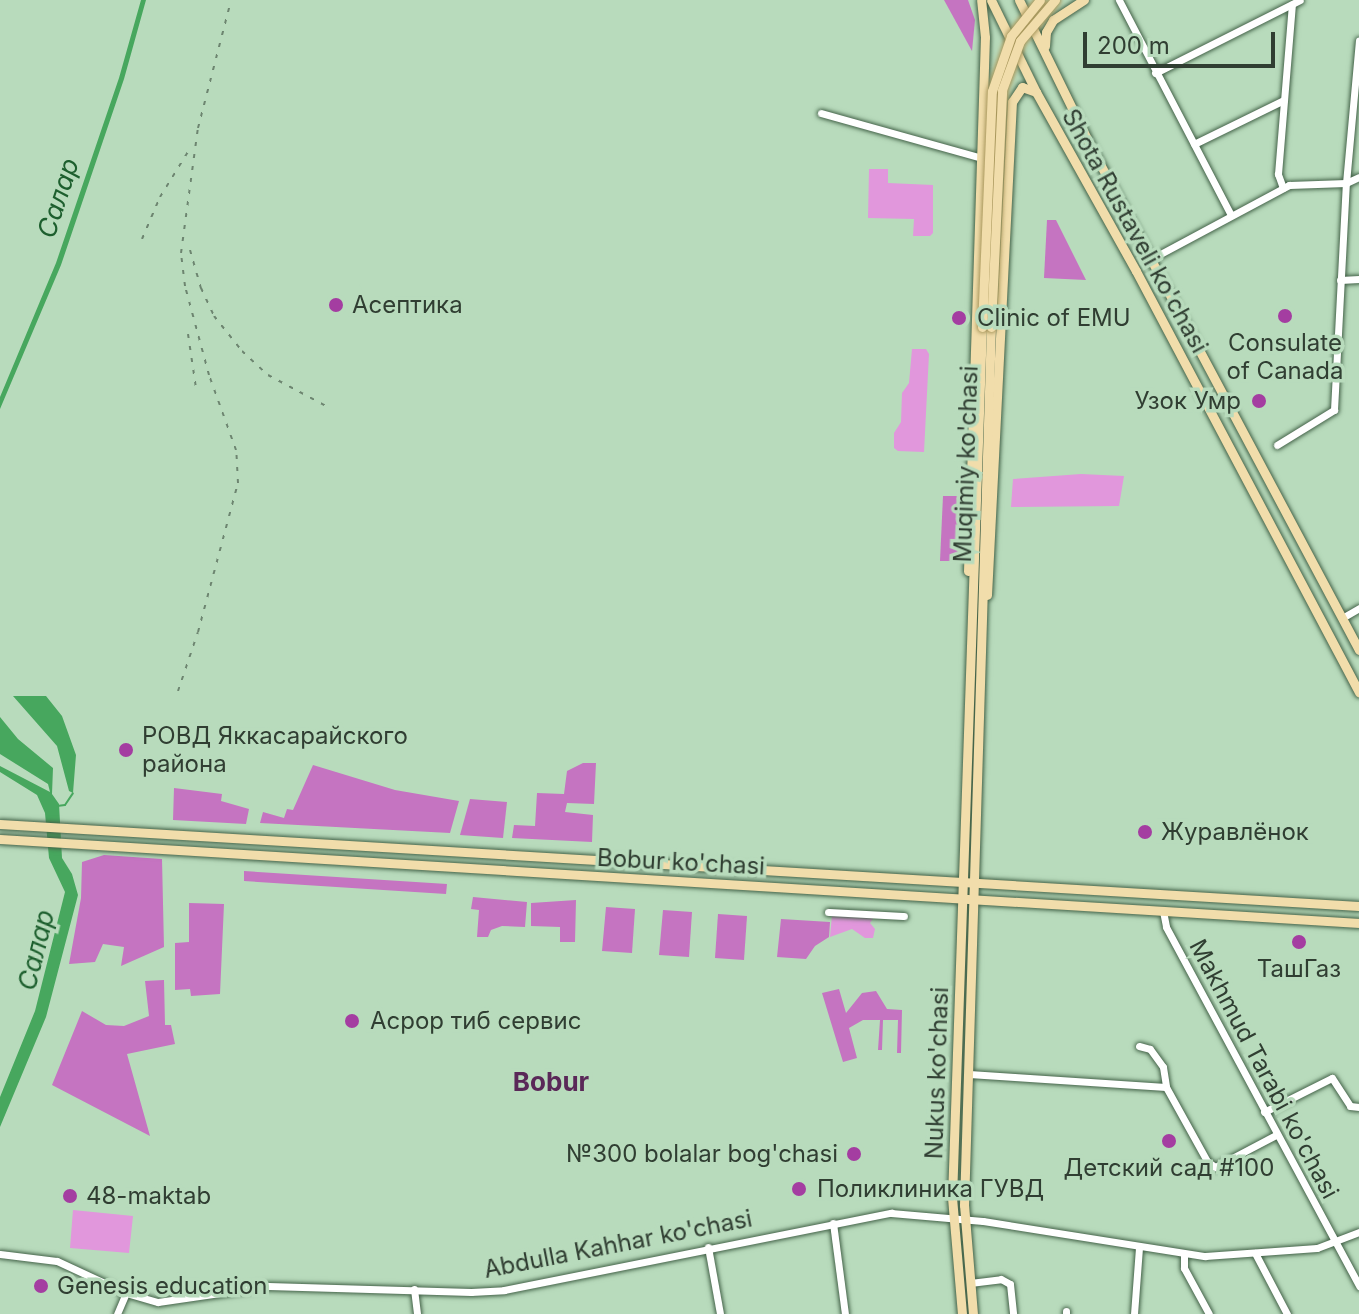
<!DOCTYPE html>
<meta charset="utf-8">
<style>
body{margin:0}
#map{position:relative;width:1359px;height:1314px;overflow:hidden;background:#b8dbbc;font-family:Inter,sans-serif}
div>[style]{position:absolute}
.green>*{inset:0;background:#e197dc}
.forest>*{inset:0;background:#c574c1}
.water>*{inset:0;background:#47a75e}
.stream>*{height:2px;margin:-1px;padding:0 1px;transform-origin:1px;border-radius:1px;background:#47a75e}
.roads{filter:drop-shadow(0 0 2px #446349) drop-shadow(0 0 2px #446349)}
.minor>*{height:7px;margin:-3.5px;padding:0 3.5px;transform-origin:3.5px;border-radius:3.5px;background:#fff}
.major>*{height:9px;margin:-4.5px;padding:0 4.5px;transform-origin:4.5px;border-radius:4.5px;background:#f1ddab}
.rail>*{height:2px;margin-top:-1px;transform-origin:0;background:repeating-linear-gradient(90deg,#6d8570 0 4px,transparent 0 12px)}
.bridges{filter:drop-shadow(0 0 2px #a8975c) drop-shadow(0 0 2px #a8975c)}
.major-bridge>*{height:9px;margin:-4.5px;padding:0 4.5px;transform-origin:4.5px;border-radius:4.5px;background:#f1ddab}
.dots>*{width:22px;height:22px;translate:-50% -50%;box-sizing:border-box;border:4px solid #b8dbbc;border-radius:50%}
span{translate:-50% -50%;white-space:nowrap;text-align:center;line-height:1.15;-webkit-text-stroke:7px #b8dbbc;paint-order:stroke}
.street-label{font-size:24px;color:#303e32}
.poi-label{font-size:24px;color:#303e32}
.left{translate:0 -50%;text-align:left}
.right{translate:-100% -50%;text-align:right}
.water-label{font-size:26px;color:#1d5f2e;font-style:italic}
.neighbourhood-label{font-size:26px;color:#5a2858;font-weight:700}
.scale{position:absolute;left:1083px;top:32px;width:192px;height:36px;box-sizing:border-box;border:4px solid #303e32;border-top:0;padding-left:10px;font-size:24px;line-height:28px;white-space:nowrap;color:#303e32;-webkit-text-stroke:6px #b8dbbc;paint-order:stroke}
</style>
<div id="map">
<div class="green">
<i style="clip-path:polygon(869px 169px,888px 169px,888px 183px,933px 185px,933px 233px,930px 236px,913px 236px,914px 219px,868px 218px)"></i>
<i style="clip-path:polygon(912px 349px,926px 349px,929px 354px,924px 452px,898px 451px,894px 448px,894px 433px,901px 422px,902px 393px,909px 383px)"></i>
<i style="clip-path:polygon(1081px 474px,1124px 476px,1119px 506px,1011px 507px,1013px 479px)"></i>
<i style="clip-path:polygon(832px 915px,875px 916px,870px 923px,875px 929px,873px 938px,865px 938px,852px 929px,830px 937px)"></i>
<i style="clip-path:polygon(73px 1210px,133px 1216px,129px 1253px,70px 1248px)"></i>
</div>
<div class="forest">
<i style="clip-path:polygon(944px 0,968px 0,975px 20px,972px 51px)"></i>
<i style="clip-path:polygon(1047px 220px,1056px 220px,1086px 280px,1044px 278px)"></i>
<i style="clip-path:polygon(943px 496px,961px 496px,959px 561px,940px 561px)"></i>
<i style="clip-path:polygon(583px 763px,596px 763px,594px 804px,567px 803px,565px 812px,593px 815px,592px 842px,512px 838px,514px 825px,535px 826px,537px 793px,564px 794px,567px 771px)"></i>
<i style="clip-path:polygon(313px 765px,395px 790px,459px 801px,450px 833px,260px 823px,263px 812px,284px 818px,287px 809px,293px 810px)"></i>
<i style="clip-path:polygon(174px 788px,222px 794px,221px 801px,249px 809px,246px 824px,173px 820px)"></i>
<i style="clip-path:polygon(470px 799px,507px 802px,503px 838px,460px 835px)"></i>
<i style="clip-path:polygon(104px 855px,162px 859px,164px 947px,121px 966px,124px 947px,103px 944px,95px 962px,69px 964px,81px 898px,82px 862px)"></i>
<i style="clip-path:polygon(244px 871px,447px 884px,446px 894px,244px 881px)"></i>
<i style="clip-path:polygon(473px 897px,527px 902px,525px 927px,502px 926px,491px 930px,488px 937px,477px 937px,479px 910px,471px 909px)"></i>
<i style="clip-path:polygon(576px 900px,575px 942px,560px 942px,560px 927px,531px 926px,531px 903px)"></i>
<i style="clip-path:polygon(189px 903px,224px 904px,220px 994px,191px 996px,190px 989px,175px 990px,175px 943px,189px 942px)"></i>
<i style="clip-path:polygon(606px 907px,635px 909px,632px 953px,602px 951px)"></i>
<i style="clip-path:polygon(663px 910px,692px 912px,689px 957px,659px 955px)"></i>
<i style="clip-path:polygon(718px 914px,747px 916px,744px 960px,715px 958px)"></i>
<i style="clip-path:polygon(781px 919px,830px 922px,829px 937px,815px 946px,806px 959px,777px 957px)"></i>
<i style="clip-path:polygon(164px 980px,165px 1025px,171px 1025px,175px 1044px,127px 1054px,150px 1136px,52px 1085px,82px 1011px,106px 1025px,124px 1026px,149px 1016px,145px 981px)"></i>
<i style="clip-path:polygon(839px 989px,846px 1013px,862px 993px,876px 991px,887px 1009px,902px 1010px,901px 1053px,897px 1053px,898px 1020px,883px 1020px,882px 1050px,878px 1050px,880px 1020px,863px 1020px,849px 1028px,857px 1058px,843px 1062px,822px 993px)"></i>
</div>
<div class="water">
<i style="clip-path:polygon(141px 0,146px 0,124px 79px,61px 265px,0 409px,0 397px,56px 263px,119px 78px)"></i>
<i style="clip-path:polygon(13px 696px,46px 696px,62px 716px,76px 755px,73px 793px,69px 791px,57px 746px)"></i>
<i style="clip-path:polygon(0 717px,18px 739px,53px 768px,52px 794px,59px 804px,62px 858px,72px 874px,78px 895px,46px 1017px,0 1127px,0 1097px,35px 1011px,65px 892px,49px 858px,45px 813px,37px 795px,0 772px,0 766px,50px 792px,48px 784px,0 754px)"></i>
</div>
<div class="stream">
<i style="left:57px;top:806px;width:8px;rotate:-7deg"></i>
<i style="left:65px;top:805px;width:14px;rotate:-56deg"></i>
</div>
<div class="roads">
<div class="minor">
<i style="left:1119px;top:0;width:242px;rotate:62.5deg"></i>
<i style="left:1155px;top:73px;width:162px;rotate:-26.7deg"></i>
<i style="left:821px;top:113px;width:164px;rotate:15.6deg"></i>
<i style="left:1194px;top:144px;width:100px;rotate:-26.1deg"></i>
<i style="left:1283px;top:188px;width:15px;rotate:-110deg"></i>
<i style="left:1278px;top:174px;width:170px;rotate:-85.3deg"></i>
<i style="left:1151px;top:259px;width:157px;rotate:-28.2deg"></i>
<i style="left:1289px;top:185px;width:57px;rotate:-2deg"></i>
<i style="left:1346px;top:183px;width:14px;rotate:-25deg"></i>
<i style="left:1340px;top:280px;width:19px;rotate:-3deg"></i>
<i style="left:1277px;top:445px;width:67px;rotate:-31.6deg"></i>
<i style="left:1334px;top:410px;width:227px;rotate:-87deg"></i>
<i style="left:1346px;top:183px;width:143px;rotate:-84.8deg"></i>
<i style="left:1342px;top:618px;width:20px;rotate:-30deg"></i>
<i style="left:1163px;top:911px;width:16px;rotate:79deg"></i>
<i style="left:1166px;top:927px;width:408px;rotate:61.7deg"></i>
<i style="left:828px;top:912px;width:76px;rotate:3deg"></i>
<i style="left:1139px;top:1046px;width:11px;rotate:15deg"></i>
<i style="left:1150px;top:1049px;width:22px;rotate:54deg"></i>
<i style="left:1163px;top:1067px;width:20px;rotate:81deg"></i>
<i style="left:1166px;top:1087px;width:85px;rotate:61deg"></i>
<i style="left:1207px;top:1161px;width:10px;rotate:37deg"></i>
<i style="left:1215px;top:1167px;width:69px;rotate:-27.7deg"></i>
<i style="left:969px;top:1074px;width:197px;rotate:3.8deg"></i>
<i style="left:1264px;top:1112px;width:76px;rotate:-26.6deg"></i>
<i style="left:1332px;top:1078px;width:33px;rotate:57deg"></i>
<i style="left:1350px;top:1106px;width:9px;rotate:6deg"></i>
<i style="left:833px;top:1223px;width:92px;rotate:82.5deg"></i>
<i style="left:708px;top:1247px;width:68px;rotate:79.8deg"></i>
<i style="left:1255px;top:1253px;width:69px;rotate:62.3deg"></i>
<i style="left:0;top:1254px;width:57px;rotate:7deg"></i>
<i style="left:57px;top:1261px;width:76px;rotate:24.9deg"></i>
<i style="left:126px;top:1293px;width:33px;rotate:16deg"></i>
<i style="left:158px;top:1302px;width:111px;rotate:-8.3deg"></i>
<i style="left:268px;top:1286px;width:203px;rotate:1.7deg"></i>
<i style="left:471px;top:1292px;width:33px;rotate:-3deg"></i>
<i style="left:504px;top:1290px;width:395px;rotate:-11.3deg"></i>
<i style="left:891px;top:1213px;width:92px;rotate:5deg"></i>
<i style="left:983px;top:1221px;width:225px;rotate:9deg"></i>
<i style="left:1205px;top:1256px;width:112px;rotate:-4.1deg"></i>
<i style="left:1317px;top:1248px;width:45px;rotate:-20.9deg"></i>
<i style="left:1184px;top:1255px;width:13px;rotate:90deg"></i>
<i style="left:1184px;top:1268px;width:52px;rotate:61.5deg"></i>
<i style="left:970px;top:1283px;width:31px;rotate:-7deg"></i>
<i style="left:1001px;top:1279px;width:10px;rotate:29deg"></i>
<i style="left:1010px;top:1284px;width:30px;rotate:84deg"></i>
<i style="left:414px;top:1289px;width:25px;rotate:83deg"></i>
<i style="left:117px;top:1314px;width:23px;rotate:-67deg"></i>
<i style="left:1066px;top:1314px;width:3px;rotate:-90deg"></i>
<i style="left:1134px;top:1314px;width:66px;rotate:-85.7deg"></i>
</div>
<div class="major">
<i style="left:991px;top:0;width:102px;rotate:63.9deg"></i>
<i style="left:1036px;top:92px;width:205px;rotate:60.8deg"></i>
<i style="left:1136px;top:271px;width:477px;rotate:62.1deg"></i>
<i style="left:1019px;top:0;width:164px;rotate:63.9deg"></i>
<i style="left:1091px;top:147px;width:570px;rotate:61.95deg"></i>
<i style="left:1045px;top:46px;width:14px;rotate:-86deg"></i>
<i style="left:1046px;top:32px;width:14px;rotate:-60deg"></i>
<i style="left:1053px;top:20px;width:37px;rotate:-33deg"></i>
<i style="left:968px;top:571px;width:534px;rotate:-88.18deg"></i>
<i style="left:985px;top:37px;width:37px;rotate:-96deg"></i>
<i style="left:987px;top:595px;width:494px;rotate:-87.1deg"></i>
<i style="left:1012px;top:102px;width:18px;rotate:-56deg"></i>
<i style="left:1022px;top:87px;width:15px;rotate:20deg"></i>
<i style="left:0;top:824px;width:1361px;rotate:3.45deg"></i>
<i style="left:0;top:839px;width:1362px;rotate:3.54deg"></i>
<i style="left:962px;top:1314px;width:116px;rotate:-94.9deg"></i>
<i style="left:952px;top:1198px;width:872px;rotate:-88.03deg"></i>
<i style="left:973px;top:1314px;width:109px;rotate:-94.7deg"></i>
<i style="left:964px;top:1205px;width:878px;rotate:-88.24deg"></i>
</div>
</div>
<div class="rail">
<i style="left:142px;top:239px;width:46px;rotate:-66.8deg"></i>
<i style="left:160px;top:197px;width:55px;rotate:-58.3deg"></i>
<i style="left:190px;top:250px;width:40px;rotate:74deg"></i>
<i style="left:201px;top:288px;width:31px;rotate:65deg"></i>
<i style="left:214px;top:316px;width:45px;rotate:51.3deg"></i>
<i style="left:242px;top:351px;width:35px;rotate:43deg"></i>
<i style="left:268px;top:375px;width:66px;rotate:28.1deg"></i>
<i style="left:188px;top:334px;width:55px;rotate:81.6deg"></i>
<i style="left:178px;top:691px;width:62px;rotate:-71.3deg"></i>
<i style="left:198px;top:632px;width:154px;rotate:-75deg"></i>
<i style="left:238px;top:483px;width:33px;rotate:-93deg"></i>
<i style="left:236px;top:450px;width:80px;rotate:-109.8deg"></i>
<i style="left:209px;top:375px;width:92px;rotate:-105.1deg"></i>
<i style="left:185px;top:286px;width:33px;rotate:-97deg"></i>
<i style="left:181px;top:253px;width:126px;rotate:-82.3deg"></i>
<i style="left:198px;top:128px;width:132px;rotate:-75.5deg"></i>
</div>
<div class="bridges">
<div class="major-bridge">
<i style="left:982px;top:327px;width:236px;rotate:-87.6deg"></i>
<i style="left:992px;top:91px;width:58px;rotate:-70.9deg"></i>
<i style="left:1011px;top:36px;width:46px;rotate:-51.1deg"></i>
<i style="left:991px;top:327px;width:237px;rotate:-87.3deg"></i>
<i style="left:1002px;top:90px;width:52px;rotate:-69.8deg"></i>
<i style="left:1020px;top:41px;width:54px;rotate:-49.5deg"></i>
</div>
</div>
<div class="dots">
<i style="left:336px;top:305px;background:#a43da1"></i>
<i style="left:1285px;top:316px;background:#a43da1"></i>
<i style="left:959px;top:318px;background:#a43da1"></i>
<i style="left:1259px;top:401px;background:#a43da1"></i>
<i style="left:126px;top:750px;background:#a43da1"></i>
<i style="left:1145px;top:832px;background:#a43da1"></i>
<i style="left:1299px;top:942px;background:#a43da1"></i>
<i style="left:352px;top:1021px;background:#a43da1"></i>
<i style="left:1169px;top:1141px;background:#a43da1"></i>
<i style="left:854px;top:1154px;background:#a43da1"></i>
<i style="left:799px;top:1189px;background:#a43da1"></i>
<i style="left:70px;top:1196px;background:#a43da1"></i>
<i style="left:41px;top:1286px;background:#a43da1"></i>
</div>
<div class="street-label">
<span style="left:1135px;top:231px;rotate:61deg">Shota Rustaveli ko'chasi</span>
<span style="left:966px;top:464px;rotate:-88deg">Muqimiy ko'chasi</span>
<span style="left:681px;top:862px;rotate:3deg">Bobur ko'chasi</span>
<span style="left:1264px;top:1069px;rotate:62deg">Makhmud Tarabi ko'chasi</span>
<span style="left:937px;top:1073px;rotate:-88deg">Nukus ko'chasi</span>
<span style="left:618px;top:1244px;rotate:-11deg">Abdulla Kahhar ko'chasi</span>
</div>
<div class="poi-label">
<span class="left" style="left:352px;top:305px">Асептика</span>
<span class="left" style="left:977px;top:318px">Clinic of EMU</span>
<span style="left:1285px;top:357px">Consulate<br>of Canada</span>
<span class="right" style="left:1241px;top:401px">Узок Умр</span>
<span class="left" style="left:142px;top:750px">РОВД Яккасарайского<br>района</span>
<span class="left" style="left:1161px;top:832px">Журавлёнок</span>
<span style="left:1299px;top:969px">ТашГаз</span>
<span class="left" style="left:370px;top:1021px">Асрор тиб сервис</span>
<span class="right" style="left:838px;top:1154px">№300 bolalar bog'chasi</span>
<span style="left:1169px;top:1168px">Детский сад #100</span>
<span class="left" style="left:817px;top:1189px">Поликлиника ГУВД</span>
<span class="left" style="left:86px;top:1196px">48-maktab</span>
<span class="left" style="left:57px;top:1286px">Genesis education</span>
</div>
<div class="water-label">
<span style="left:58px;top:198px;rotate:-72deg">Салар</span>
<span style="left:36px;top:950px;rotate:-76deg">Салар</span>
</div>
<div class="neighbourhood-label">
<span style="left:551px;top:1082px">Bobur</span>
</div>
<div class="scale">200 m</div>
</div>
